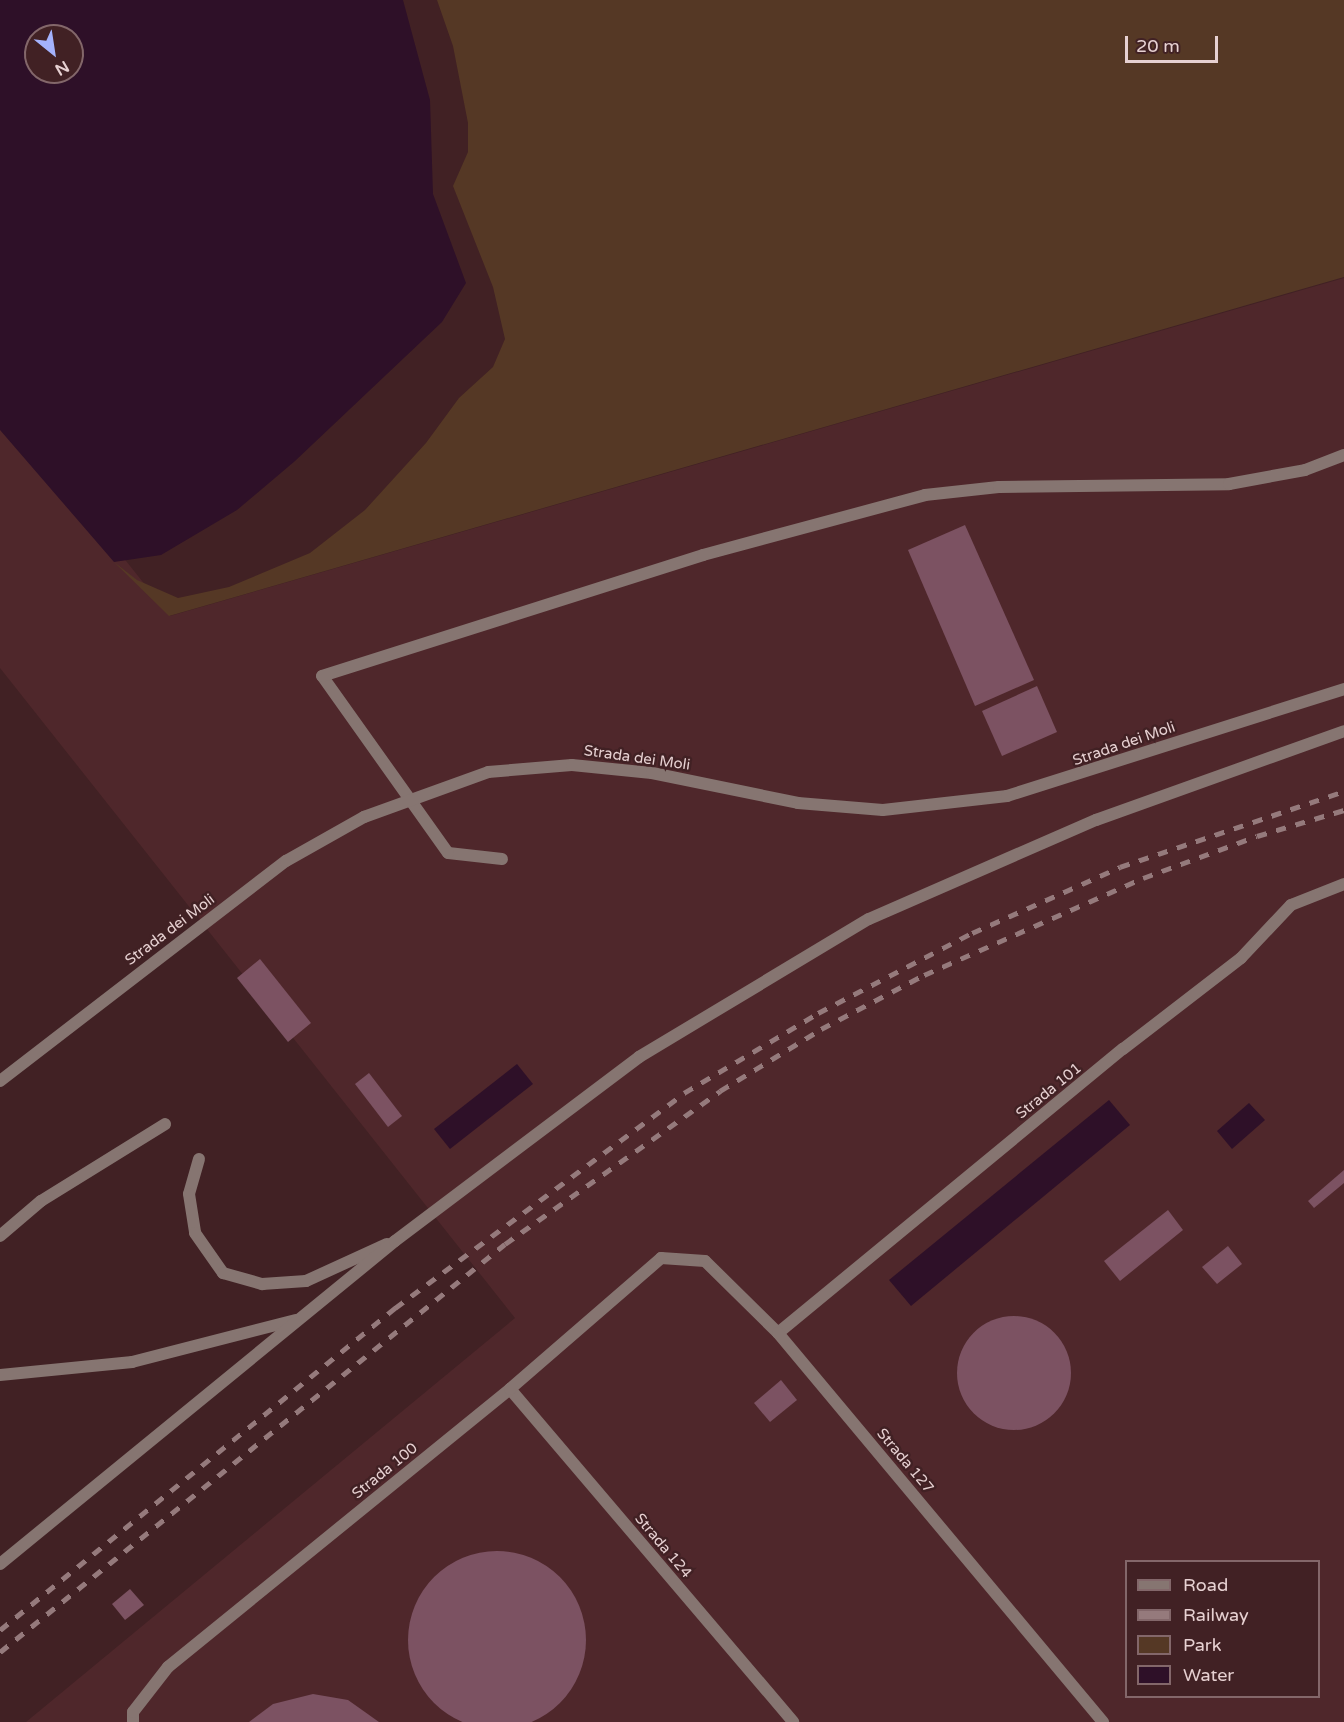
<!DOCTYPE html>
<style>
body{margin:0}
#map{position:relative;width:1344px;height:1722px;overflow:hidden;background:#412124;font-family:"Varela Round",sans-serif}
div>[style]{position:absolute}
.built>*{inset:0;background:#4f272b}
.green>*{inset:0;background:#553825}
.water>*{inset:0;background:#2e1028}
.building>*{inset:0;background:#7c5262}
.round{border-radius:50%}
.service>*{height:12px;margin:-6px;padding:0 6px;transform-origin:6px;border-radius:6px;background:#867571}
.minor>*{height:12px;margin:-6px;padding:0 6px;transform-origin:6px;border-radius:6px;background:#867571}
.rail>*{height:4.5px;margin-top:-2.25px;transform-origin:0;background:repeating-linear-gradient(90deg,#957a7c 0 10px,transparent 0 20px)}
span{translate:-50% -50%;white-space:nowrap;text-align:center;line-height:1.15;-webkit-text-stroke:5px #412124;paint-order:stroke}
.street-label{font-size:15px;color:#e7d1d2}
.legend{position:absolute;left:1125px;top:1560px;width:195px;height:138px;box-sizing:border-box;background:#412124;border:2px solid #83676a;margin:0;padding:8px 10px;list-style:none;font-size:18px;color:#e7d1d2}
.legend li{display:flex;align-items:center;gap:12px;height:30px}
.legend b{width:30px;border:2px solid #83676a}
.north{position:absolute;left:24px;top:24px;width:60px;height:60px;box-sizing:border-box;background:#412124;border:2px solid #83676a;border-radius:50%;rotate:150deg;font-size:16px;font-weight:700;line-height:24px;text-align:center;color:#e7d1d2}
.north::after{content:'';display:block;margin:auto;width:21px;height:27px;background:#a4b2fc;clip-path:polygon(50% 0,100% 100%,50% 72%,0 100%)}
.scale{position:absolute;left:1125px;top:36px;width:93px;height:27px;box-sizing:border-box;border:3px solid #e7d1d2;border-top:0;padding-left:8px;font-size:18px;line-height:21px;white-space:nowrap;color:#e7d1d2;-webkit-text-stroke:4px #412124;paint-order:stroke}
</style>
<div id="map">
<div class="built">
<i style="clip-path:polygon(evenodd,1344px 278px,1344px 1722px,26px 1722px,515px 1318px,0 668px,0 403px,170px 616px,1344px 278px,1126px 1562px,1318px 1562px,1318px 1696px,1126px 1696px,1126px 1562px)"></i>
</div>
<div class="green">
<i style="clip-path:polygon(437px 0,1344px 0,1344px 277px,169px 616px,114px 562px,137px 580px,178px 598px,229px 587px,310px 553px,365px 510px,426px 443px,459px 398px,493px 367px,505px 339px,493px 287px,453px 186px,468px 152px,468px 123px,453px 46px)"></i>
</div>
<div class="water">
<i style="clip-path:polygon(evenodd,0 0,403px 0,430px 100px,433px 194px,466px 283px,442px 322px,295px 461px,237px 510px,161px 555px,114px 562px,0 430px,0 0,36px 36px,72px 36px,72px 72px,36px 72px,36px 36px)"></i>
<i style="clip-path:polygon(517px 1064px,533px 1084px,450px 1149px,434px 1129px)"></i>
<i style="clip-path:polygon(1109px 1100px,1130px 1125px,911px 1306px,889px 1280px)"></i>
<i style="clip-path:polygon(1249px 1103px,1265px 1120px,1232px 1149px,1217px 1131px)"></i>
</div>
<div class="building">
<i style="clip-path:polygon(965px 525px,1034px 680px,975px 706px,908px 550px)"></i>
<i style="clip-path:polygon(1037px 686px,1057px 732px,1002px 756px,982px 711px)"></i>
<i style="clip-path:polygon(260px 959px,311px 1023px,288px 1042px,237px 978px)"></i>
<i style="clip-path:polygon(369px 1073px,402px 1116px,388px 1127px,355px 1084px)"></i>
<i style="clip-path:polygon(1344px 1170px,1344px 1183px,1314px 1208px,1308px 1201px)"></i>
<i style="clip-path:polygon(1168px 1210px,1183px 1230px,1120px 1281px,1104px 1261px)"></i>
<i style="clip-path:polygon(1228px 1246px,1242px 1264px,1217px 1284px,1202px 1267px)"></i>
<i class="round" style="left:957px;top:1316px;width:114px;height:114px"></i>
<i style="clip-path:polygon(781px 1380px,797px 1400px,770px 1422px,754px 1403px)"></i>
<i class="round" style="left:408px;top:1551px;width:178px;height:178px"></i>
<i style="clip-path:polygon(130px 1589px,144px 1605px,125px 1620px,112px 1604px)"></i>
<i style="clip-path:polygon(313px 1694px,348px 1700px,379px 1722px,249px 1722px,273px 1704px)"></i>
</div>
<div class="service">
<i style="left:502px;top:859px;width:54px;rotate:-173.7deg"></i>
<i style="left:448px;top:853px;width:217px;rotate:-125.4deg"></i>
<i style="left:322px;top:676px;width:400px;rotate:-17.6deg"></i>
<i style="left:703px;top:555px;width:230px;rotate:-15.1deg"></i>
<i style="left:925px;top:495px;width:74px;rotate:-6.2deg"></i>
<i style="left:999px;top:487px;width:230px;rotate:-0.7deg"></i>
<i style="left:1229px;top:484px;width:77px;rotate:-10.4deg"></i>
<i style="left:1305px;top:470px;width:42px;rotate:-21deg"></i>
<i style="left:199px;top:1159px;width:36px;rotate:106deg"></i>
<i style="left:189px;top:1194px;width:39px;rotate:81deg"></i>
<i style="left:195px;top:1233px;width:49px;rotate:55deg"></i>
<i style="left:223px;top:1273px;width:41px;rotate:15.8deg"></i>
<i style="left:262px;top:1284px;width:44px;rotate:-3.9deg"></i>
<i style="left:306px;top:1281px;width:89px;rotate:-24.6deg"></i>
<i style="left:0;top:1236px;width:54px;rotate:-40.5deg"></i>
<i style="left:41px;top:1201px;width:146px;rotate:-31.8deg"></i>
<i style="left:778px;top:1333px;width:447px;rotate:-39.5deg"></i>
<i style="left:1123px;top:1049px;width:149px;rotate:-37.6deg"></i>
<i style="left:1241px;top:958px;width:73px;rotate:-46.7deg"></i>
<i style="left:1291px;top:905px;width:57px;rotate:-21.6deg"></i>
<i style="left:510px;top:1389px;width:437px;rotate:49.6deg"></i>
<i style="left:133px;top:1722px;width:10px;rotate:-90deg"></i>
<i style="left:133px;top:1712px;width:57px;rotate:-52.1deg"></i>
<i style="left:168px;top:1667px;width:441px;rotate:-39.1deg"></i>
<i style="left:510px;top:1389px;width:200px;rotate:-40.9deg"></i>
<i style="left:661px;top:1258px;width:44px;rotate:3.9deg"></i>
<i style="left:705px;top:1261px;width:103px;rotate:44.6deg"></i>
<i style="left:778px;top:1333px;width:507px;rotate:50.12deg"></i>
</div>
<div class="minor">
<i style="left:0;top:1081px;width:361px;rotate:-37.6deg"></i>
<i style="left:286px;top:861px;width:90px;rotate:-29.4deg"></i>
<i style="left:364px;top:817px;width:132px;rotate:-19.9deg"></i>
<i style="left:488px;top:772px;width:84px;rotate:-4.8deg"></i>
<i style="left:572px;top:765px;width:80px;rotate:5.7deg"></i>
<i style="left:652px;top:773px;width:149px;rotate:11.6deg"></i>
<i style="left:798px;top:803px;width:85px;rotate:4.7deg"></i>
<i style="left:883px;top:810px;width:125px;rotate:-6.4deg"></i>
<i style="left:1007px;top:796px;width:354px;rotate:-17.6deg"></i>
<i style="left:0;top:1375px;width:133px;rotate:-5.6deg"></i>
<i style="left:132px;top:1362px;width:169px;rotate:-14.4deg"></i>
<i style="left:0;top:1564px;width:510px;rotate:-39.27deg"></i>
<i style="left:395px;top:1241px;width:306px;rotate:-37deg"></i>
<i style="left:639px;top:1057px;width:268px;rotate:-31deg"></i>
<i style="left:869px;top:919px;width:248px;rotate:-23.6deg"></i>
<i style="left:1096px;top:820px;width:263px;rotate:-19.7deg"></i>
</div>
<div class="rail">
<i style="left:0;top:1630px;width:510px;rotate:-39.19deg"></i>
<i style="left:395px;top:1308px;width:360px;rotate:-36.6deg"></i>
<i style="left:684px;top:1093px;width:156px;rotate:-30.8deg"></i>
<i style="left:818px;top:1013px;width:174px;rotate:-27.5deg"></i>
<i style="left:972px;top:933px;width:162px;rotate:-24deg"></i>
<i style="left:1120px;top:867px;width:237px;rotate:-18.7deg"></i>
<i style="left:0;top:1652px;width:649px;rotate:-38.94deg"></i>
<i style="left:505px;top:1244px;width:264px;rotate:-35.4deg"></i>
<i style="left:720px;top:1091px;width:119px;rotate:-31.5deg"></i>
<i style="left:821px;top:1029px;width:116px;rotate:-27.7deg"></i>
<i style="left:924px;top:975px;width:240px;rotate:-23.9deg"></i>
<i style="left:1143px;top:878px;width:121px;rotate:-20.2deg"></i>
<i style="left:1257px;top:836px;width:91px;rotate:-16.6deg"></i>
</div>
<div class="street-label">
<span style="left:1124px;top:744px;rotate:-19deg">Strada dei Moli</span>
<span style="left:637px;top:758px;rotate:8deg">Strada dei Moli</span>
<span style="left:170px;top:930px;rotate:-37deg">Strada dei Moli</span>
<span style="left:1049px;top:1091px;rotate:-39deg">Strada 101</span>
<span style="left:905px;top:1461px;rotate:50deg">Strada 127</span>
<span style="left:385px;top:1471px;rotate:-39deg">Strada 100</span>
<span style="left:663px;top:1546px;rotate:50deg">Strada 124</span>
</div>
<ul class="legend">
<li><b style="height:8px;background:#867571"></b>Road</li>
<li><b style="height:8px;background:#957a7c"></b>Railway</li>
<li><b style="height:16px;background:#553825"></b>Park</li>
<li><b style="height:16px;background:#2e1028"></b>Water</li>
</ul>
<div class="north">N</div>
<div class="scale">20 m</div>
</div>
